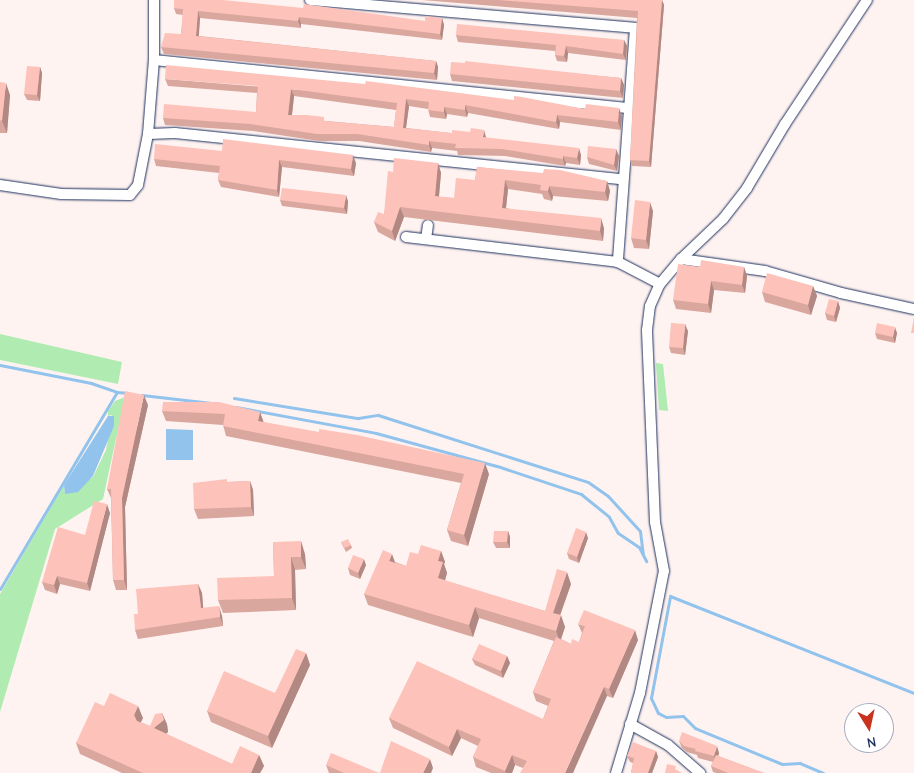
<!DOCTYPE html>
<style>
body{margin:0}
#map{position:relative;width:914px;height:773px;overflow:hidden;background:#fff3f1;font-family:"Comic Neue",sans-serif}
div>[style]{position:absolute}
.green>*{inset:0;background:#b0ecb1}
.water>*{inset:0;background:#91c3ed}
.stream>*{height:3px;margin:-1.5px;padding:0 1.5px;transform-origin:1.5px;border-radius:1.5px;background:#91c3ed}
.roads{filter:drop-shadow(0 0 1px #1b2f5e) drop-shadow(0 0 1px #1b2f5e)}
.street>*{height:10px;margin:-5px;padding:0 5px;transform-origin:5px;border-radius:5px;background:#fff}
.wall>*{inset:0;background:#daa79f}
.shaded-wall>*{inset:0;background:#b18882}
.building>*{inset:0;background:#fdc2b9}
span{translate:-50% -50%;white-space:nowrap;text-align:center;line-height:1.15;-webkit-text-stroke:4px #fff;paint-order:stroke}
.north{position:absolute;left:844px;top:703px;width:50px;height:50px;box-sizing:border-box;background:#fff;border:1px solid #a4acbf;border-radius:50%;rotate:170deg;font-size:14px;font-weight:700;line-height:20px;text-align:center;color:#1b2f5e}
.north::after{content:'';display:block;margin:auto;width:18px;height:22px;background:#c8321e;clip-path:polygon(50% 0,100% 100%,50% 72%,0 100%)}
</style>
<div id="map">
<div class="green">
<i style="clip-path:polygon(0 334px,122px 362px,118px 384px,0 360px)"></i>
<i style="clip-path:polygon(656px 363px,663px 364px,668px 411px,659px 410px)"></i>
<i style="clip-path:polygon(125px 397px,103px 499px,55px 529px,0 712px,0 594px,64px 485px,65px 494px,93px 477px,106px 450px,112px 415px,108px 416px,108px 411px,115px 401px)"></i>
</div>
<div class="water">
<i style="clip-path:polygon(108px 416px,114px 416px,114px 426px,93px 476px,78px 492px,65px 494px,64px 485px)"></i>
<i style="clip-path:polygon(166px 429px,193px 430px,193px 460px,166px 460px)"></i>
</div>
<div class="stream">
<i style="left:0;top:365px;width:93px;rotate:11.2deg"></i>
<i style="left:91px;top:383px;width:28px;rotate:19deg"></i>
<i style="left:142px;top:395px;width:70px;rotate:6.5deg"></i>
<i style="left:234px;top:398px;width:126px;rotate:9.2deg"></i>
<i style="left:358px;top:418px;width:20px;rotate:-9deg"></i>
<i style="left:378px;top:415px;width:220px;rotate:17.7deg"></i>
<i style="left:588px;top:482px;width:24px;rotate:35deg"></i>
<i style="left:608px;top:496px;width:47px;rotate:47.6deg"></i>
<i style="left:640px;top:531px;width:23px;rotate:83deg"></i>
<i style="left:236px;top:407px;width:142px;rotate:10.5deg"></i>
<i style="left:376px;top:433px;width:125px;rotate:15.3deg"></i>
<i style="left:497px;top:466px;width:89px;rotate:18.4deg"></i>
<i style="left:581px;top:494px;width:36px;rotate:39deg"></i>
<i style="left:609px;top:517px;width:18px;rotate:61deg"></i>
<i style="left:618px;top:533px;width:25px;rotate:34deg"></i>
<i style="left:639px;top:547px;width:16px;rotate:63deg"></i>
<i style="left:0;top:589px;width:229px;rotate:-59.3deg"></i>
<i style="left:117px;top:392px;width:11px;rotate:5deg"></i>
<i style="left:823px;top:773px;width:25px;rotate:-157deg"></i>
<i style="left:800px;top:763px;width:18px;rotate:177deg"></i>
<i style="left:782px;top:764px;width:94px;rotate:-157.5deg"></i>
<i style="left:695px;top:728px;width:17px;rotate:-135deg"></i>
<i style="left:683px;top:716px;width:17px;rotate:177deg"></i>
<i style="left:666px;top:717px;width:9px;rotate:-153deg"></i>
<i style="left:658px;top:713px;width:17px;rotate:-115deg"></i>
<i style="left:651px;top:698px;width:104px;rotate:-79.4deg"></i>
<i style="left:670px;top:596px;width:263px;rotate:21.7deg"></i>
</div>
<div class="roads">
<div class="street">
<i style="left:310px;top:0;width:326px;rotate:4.9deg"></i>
<i style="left:635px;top:28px;width:235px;rotate:94.2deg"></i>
<i style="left:618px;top:262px;width:47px;rotate:27.6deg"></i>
<i style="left:154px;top:60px;width:478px;rotate:5.8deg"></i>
<i style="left:148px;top:134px;width:27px;rotate:-2deg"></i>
<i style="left:175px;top:133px;width:449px;rotate:5.9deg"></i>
<i style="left:0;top:185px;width:62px;rotate:8.4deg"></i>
<i style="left:61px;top:194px;width:69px;rotate:0.8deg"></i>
<i style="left:130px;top:195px;width:13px;rotate:-51deg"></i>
<i style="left:138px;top:185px;width:52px;rotate:-78.9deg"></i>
<i style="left:148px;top:134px;width:74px;rotate:-85.4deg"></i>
<i style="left:154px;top:60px;width:60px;rotate:-90deg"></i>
<i style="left:406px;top:237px;width:213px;rotate:6.7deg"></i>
<i style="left:426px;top:239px;width:14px;rotate:-82deg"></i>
<i style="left:681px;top:259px;width:85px;rotate:8.1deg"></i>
<i style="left:765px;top:271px;width:79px;rotate:16.1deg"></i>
<i style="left:841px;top:293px;width:75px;rotate:12.4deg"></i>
<i style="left:630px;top:724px;width:43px;rotate:28.9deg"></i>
<i style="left:668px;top:745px;width:43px;rotate:41.2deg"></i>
<i style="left:616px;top:773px;width:84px;rotate:-73.3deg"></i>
<i style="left:640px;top:693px;width:124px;rotate:-78.9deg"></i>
<i style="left:664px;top:571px;width:50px;rotate:-100.4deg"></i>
<i style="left:655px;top:522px;width:192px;rotate:-92.4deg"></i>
<i style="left:647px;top:330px;width:24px;rotate:-83deg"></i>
<i style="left:650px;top:306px;width:24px;rotate:-66deg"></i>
<i style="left:660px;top:284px;width:33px;rotate:-50deg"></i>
<i style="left:681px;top:259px;width:58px;rotate:-43.6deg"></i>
<i style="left:723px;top:219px;width:39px;rotate:-52deg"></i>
<i style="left:747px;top:188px;width:74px;rotate:-59.3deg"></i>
<i style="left:785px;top:124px;width:149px;rotate:-56.5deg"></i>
</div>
</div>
<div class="wall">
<i style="clip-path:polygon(422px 0,662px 0,664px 5px,651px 167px,632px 166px,630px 160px,637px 18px)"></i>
<i style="clip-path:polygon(174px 8px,425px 21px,442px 18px,444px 25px,442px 40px,301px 24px,301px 28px,200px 18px,199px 36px,436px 61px,438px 67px,437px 80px,164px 54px,161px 47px,181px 34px,183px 15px,176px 14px)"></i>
<i style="clip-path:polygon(456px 35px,624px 40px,627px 46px,626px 60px,568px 53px,567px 62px,557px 61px,555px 55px,555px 51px,458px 42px)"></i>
<i style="clip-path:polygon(465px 63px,621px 78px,624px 85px,623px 98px,452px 81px,450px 74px)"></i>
<i style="clip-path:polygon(40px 67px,42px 73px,40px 101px,27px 100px,24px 94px)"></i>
<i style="clip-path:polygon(evenodd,165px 79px,622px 116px,621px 130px,560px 122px,559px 129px,468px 113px,467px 117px,447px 114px,446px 119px,430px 117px,428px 109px,409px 106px,406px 128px,486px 137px,486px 138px,581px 155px,580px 165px,566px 163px,565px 166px,505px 156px,458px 155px,457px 151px,432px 148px,431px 152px,359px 141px,319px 141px,253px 131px,165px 125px,163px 118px,256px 112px,257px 93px,168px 86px,165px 79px,294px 96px,396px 110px,394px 127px,326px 121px,292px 115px,294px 96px)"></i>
<i style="clip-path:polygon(0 82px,10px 95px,7px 133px,0 133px)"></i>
<i style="clip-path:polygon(222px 151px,356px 163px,354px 176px,282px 167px,279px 197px,221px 187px,218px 180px,219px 173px,156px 166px,154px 159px)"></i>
<i style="clip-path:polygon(619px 156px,617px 171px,589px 164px,587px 157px)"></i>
<i style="clip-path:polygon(438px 163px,441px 173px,439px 197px,454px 198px,475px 180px,477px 167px,607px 181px,610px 191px,608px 201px,553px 196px,552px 201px,544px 199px,542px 194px,508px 189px,506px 208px,604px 228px,603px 241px,404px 217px,395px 241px,378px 232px,374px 222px,384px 214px,393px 172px)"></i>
<i style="clip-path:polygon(280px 200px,348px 201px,347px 214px,282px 206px)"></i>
<i style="clip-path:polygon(653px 211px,649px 249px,634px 248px,631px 238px)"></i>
<i style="clip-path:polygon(700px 267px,744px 267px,747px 276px,745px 293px,714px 290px,711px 313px,676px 309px,673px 300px)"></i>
<i style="clip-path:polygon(813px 286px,817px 296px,811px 315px,765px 302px,762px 292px)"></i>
<i style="clip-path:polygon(838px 301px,840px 308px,836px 322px,827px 320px,825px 313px)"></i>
<i style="clip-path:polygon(688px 331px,685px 355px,671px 353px,669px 347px)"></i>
<i style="clip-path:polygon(875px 333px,897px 333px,895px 343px,877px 339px)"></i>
<i style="clip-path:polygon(148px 405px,125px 507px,127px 590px,116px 590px,113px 580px,111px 498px,107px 489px)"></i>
<i style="clip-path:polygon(162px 411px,260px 412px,263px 422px,489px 474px,468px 546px,451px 541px,447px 530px,461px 483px,226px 436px,223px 425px,166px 421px)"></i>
<i style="clip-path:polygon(250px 481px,253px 490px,254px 516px,198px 519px,194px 509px,228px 482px)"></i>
<i style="clip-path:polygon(110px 513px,90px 591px,60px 584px,57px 594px,45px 590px,42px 582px,85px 535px)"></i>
<i style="clip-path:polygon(508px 531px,510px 537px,510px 548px,496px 548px,493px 542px)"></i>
<i style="clip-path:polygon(588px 538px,579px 563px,569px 559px,567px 553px)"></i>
<i style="clip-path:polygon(273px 542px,305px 554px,306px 569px,295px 570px,296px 610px,223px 613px,218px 600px,274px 576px)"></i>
<i style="clip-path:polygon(341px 542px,351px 545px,352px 548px,346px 552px)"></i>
<i style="clip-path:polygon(441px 551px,445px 562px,444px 564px,447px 573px,445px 581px,545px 611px,571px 584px,560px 615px,565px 627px,561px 639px,571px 644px,579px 642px,582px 633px,578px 624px,638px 640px,613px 698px,607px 696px,523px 768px,515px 765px,512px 773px,491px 773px,476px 767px,473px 757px,478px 746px,461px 738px,452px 756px,393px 728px,389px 718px,543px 719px,548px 706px,536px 701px,533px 692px,554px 641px,479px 618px,473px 637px,368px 605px,364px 594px,395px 562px,406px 566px,418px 554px)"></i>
<i style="clip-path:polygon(366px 565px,360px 579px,350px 575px,348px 568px)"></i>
<i style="clip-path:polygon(198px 584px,202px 593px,203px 608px,222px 616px,223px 626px,138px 639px,135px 630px,138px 614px)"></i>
<i style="clip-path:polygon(306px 653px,310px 665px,272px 748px,211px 722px,207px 711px,275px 693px)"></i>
<i style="clip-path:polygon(507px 656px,510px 663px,503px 678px,475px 665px,472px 659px)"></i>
<i style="clip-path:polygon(104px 706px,143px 718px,140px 722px,150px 726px,167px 724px,168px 732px,166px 734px,232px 764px,259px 755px,264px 766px,260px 773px,122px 773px,80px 754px,76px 743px)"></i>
<i style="clip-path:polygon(679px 741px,719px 753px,718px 756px,764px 773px,716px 773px,713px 772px,711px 766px,713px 762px,698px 758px,697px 755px,687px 752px,682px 748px)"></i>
<i style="clip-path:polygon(656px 751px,658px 757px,652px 773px,631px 773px,633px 763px,630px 762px,627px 756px)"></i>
<i style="clip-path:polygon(326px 765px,379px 773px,329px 773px)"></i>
</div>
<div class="shaded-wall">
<i style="clip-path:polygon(662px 0,664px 5px,651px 167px,649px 161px)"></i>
<i style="clip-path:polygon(198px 11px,200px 18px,198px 43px,196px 36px)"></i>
<i style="clip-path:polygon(299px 17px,301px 24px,301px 28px,298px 21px)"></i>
<i style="clip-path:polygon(442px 18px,444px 25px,442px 40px,440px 34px)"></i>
<i style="clip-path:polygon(624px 40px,627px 46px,626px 60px,623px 54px)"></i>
<i style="clip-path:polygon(566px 46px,568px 53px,567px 62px,564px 56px)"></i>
<i style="clip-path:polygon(436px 61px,438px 67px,437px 80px,434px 73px)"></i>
<i style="clip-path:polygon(40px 67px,42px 73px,40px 101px,37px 95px)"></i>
<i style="clip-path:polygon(621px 78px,624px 85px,623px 98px,620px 91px)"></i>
<i style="clip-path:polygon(6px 83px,10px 95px,7px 133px,2px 121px)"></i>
<i style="clip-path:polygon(291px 89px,294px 96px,291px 123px,288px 115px)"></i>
<i style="clip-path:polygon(406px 99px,409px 106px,405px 135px,403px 128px)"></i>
<i style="clip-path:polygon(465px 105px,468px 113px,467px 117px,465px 110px)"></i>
<i style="clip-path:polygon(444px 107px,447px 114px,446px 119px,444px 112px)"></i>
<i style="clip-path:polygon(619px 108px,622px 116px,621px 130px,618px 122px)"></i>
<i style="clip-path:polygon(557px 115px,560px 122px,559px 129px,556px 122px)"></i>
<i style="clip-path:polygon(484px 130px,486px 137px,485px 145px,483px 137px)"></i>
<i style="clip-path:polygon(429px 141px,432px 148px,431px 152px,429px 145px)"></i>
<i style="clip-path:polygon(579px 148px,581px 155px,580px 165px,577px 158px)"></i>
<i style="clip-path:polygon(616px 149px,619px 156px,617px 171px,614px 165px)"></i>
<i style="clip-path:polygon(353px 155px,356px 163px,354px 176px,351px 169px)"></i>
<i style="clip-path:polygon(563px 156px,566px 163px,565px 166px,563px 159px)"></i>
<i style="clip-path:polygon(279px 160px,282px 167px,279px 197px,277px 190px)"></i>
<i style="clip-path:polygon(438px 163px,441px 173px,438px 206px,435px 196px)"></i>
<i style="clip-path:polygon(505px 180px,508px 189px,505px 217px,502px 208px)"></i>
<i style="clip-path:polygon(607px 181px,610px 191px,608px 201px,605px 192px)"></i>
<i style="clip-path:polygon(549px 186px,553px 196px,552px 201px,548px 191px)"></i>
<i style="clip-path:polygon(346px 195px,348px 201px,347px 214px,344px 208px)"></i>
<i style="clip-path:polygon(650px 202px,653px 211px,649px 249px,646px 240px)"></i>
<i style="clip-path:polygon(400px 207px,404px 217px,395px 241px,392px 231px)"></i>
<i style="clip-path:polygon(601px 218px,604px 228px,603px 241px,600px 231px)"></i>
<i style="clip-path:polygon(744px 267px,747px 276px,745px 293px,742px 285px)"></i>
<i style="clip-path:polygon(711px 281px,714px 290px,711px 313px,708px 304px)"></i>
<i style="clip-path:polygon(813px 286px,817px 296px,811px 315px,808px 305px)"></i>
<i style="clip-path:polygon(838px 301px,840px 308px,836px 322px,834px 316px)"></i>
<i style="clip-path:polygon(685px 324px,688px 331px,685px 355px,683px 348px)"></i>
<i style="clip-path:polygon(895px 327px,897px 333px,895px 343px,893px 337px)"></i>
<i style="clip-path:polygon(144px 395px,148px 405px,125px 507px,127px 590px,124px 580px,122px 498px)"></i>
<i style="clip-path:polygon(260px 412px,264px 423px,258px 421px)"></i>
<i style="clip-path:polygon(485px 463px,489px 474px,468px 546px,464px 535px)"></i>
<i style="clip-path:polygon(250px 481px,253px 490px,254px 516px,251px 507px)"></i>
<i style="clip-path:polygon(107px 504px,110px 513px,90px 591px,87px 583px)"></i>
<i style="clip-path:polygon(508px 531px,510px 537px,510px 548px,507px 542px)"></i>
<i style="clip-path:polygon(586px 532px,588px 538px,579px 563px,577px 557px)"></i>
<i style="clip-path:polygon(301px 541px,305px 554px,306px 569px,301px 557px)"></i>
<i style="clip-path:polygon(441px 551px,445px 562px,444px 564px,447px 573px,442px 590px,438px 578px,438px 561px)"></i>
<i style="clip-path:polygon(392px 554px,396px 565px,389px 561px)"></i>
<i style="clip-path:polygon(291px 557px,295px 570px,296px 610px,292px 598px)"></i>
<i style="clip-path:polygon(364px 559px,366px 565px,360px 579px,358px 573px)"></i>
<i style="clip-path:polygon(567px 572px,571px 584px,557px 624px,553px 613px)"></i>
<i style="clip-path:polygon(57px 576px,60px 584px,57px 594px,54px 585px)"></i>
<i style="clip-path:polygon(198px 584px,202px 593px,204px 617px,201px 608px)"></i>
<i style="clip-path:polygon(219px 606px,222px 616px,223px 626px,220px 617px)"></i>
<i style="clip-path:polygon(475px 607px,479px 618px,473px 637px,469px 625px)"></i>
<i style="clip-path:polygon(561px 615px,565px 627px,560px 642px,556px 631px)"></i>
<i style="clip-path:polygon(635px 630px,638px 640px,613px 698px,609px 689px)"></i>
<i style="clip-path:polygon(306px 653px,310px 665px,272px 748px,268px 736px)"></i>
<i style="clip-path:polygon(507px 656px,510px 663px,503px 678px,501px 671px)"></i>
<i style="clip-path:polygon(604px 687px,607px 696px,573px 773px,565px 773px)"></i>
<i style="clip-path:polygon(138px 706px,143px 718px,139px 726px,134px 715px)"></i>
<i style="clip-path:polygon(162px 713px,167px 724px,168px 732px,158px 740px,154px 728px)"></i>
<i style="clip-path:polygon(457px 729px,461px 738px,452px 756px,449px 747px)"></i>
<i style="clip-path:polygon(717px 746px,719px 753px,716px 763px,714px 756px)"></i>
<i style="clip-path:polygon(656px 751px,658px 757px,652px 773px,648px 773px)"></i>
<i style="clip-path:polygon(259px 755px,264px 766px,260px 773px,251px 773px)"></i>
<i style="clip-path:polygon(512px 755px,515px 765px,512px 773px,506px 773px,505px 771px)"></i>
<i style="clip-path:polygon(430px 759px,433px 768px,431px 773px,423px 773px)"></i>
</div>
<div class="building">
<i style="clip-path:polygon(174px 0,223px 0,303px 8px,304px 4px,425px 21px,425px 16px,442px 18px,440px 34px,299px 17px,298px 21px,198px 11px,196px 36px,436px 61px,434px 73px,161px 47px,165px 33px,181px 34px,183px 9px,174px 8px)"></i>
<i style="clip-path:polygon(498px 0,662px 0,649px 161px,630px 160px,638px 11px)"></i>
<i style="clip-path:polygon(457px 24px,624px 40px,623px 54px,566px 46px,564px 56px,555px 55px,556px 45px,456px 35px)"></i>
<i style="clip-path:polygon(465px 61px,621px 78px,620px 91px,450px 74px,451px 62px,465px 63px)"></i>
<i style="clip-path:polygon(evenodd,166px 65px,365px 84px,366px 81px,514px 100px,514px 96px,522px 97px,585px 109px,586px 104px,619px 108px,618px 122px,557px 115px,556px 122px,465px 105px,465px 110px,444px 107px,444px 112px,428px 110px,429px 102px,406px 99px,403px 128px,452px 133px,452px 130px,470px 132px,471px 128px,484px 130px,483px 137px,579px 148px,577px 158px,563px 156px,563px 159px,502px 149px,455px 148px,456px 144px,429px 141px,429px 145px,357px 134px,317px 134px,250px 124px,163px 118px,164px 104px,256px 112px,258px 86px,165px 79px,166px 65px,291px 89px,397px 103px,394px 127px,324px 121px,324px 117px,307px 115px,288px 115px,291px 89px)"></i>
<i style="clip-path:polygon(27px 66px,40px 67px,37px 95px,24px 94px)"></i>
<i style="clip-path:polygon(0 82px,6px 83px,2px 121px,0 120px)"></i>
<i style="clip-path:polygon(223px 139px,353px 155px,351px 169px,279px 160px,277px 190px,218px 180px,220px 166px,154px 159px,155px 144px,222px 151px)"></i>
<i style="clip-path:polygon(588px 146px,616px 149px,614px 165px,587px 157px)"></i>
<i style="clip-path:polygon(394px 158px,438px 163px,435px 196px,454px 198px,456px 178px,475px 180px,477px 167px,543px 173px,544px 169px,560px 170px,607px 181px,605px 192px,549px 186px,548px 191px,540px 190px,541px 185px,505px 180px,502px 208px,601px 218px,600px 231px,400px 207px,392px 231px,374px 222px,378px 212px,384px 214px,388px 171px,393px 172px)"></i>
<i style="clip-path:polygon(282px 188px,346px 195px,344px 208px,280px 200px)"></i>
<i style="clip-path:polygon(635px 200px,650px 202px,646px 240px,631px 238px)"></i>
<i style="clip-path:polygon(701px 260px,744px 267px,742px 285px,711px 281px,708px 304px,673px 300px,678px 264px,700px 267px)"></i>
<i style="clip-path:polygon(767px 273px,813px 286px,808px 305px,762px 292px)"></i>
<i style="clip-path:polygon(829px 299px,838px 301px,834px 316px,825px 313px)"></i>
<i style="clip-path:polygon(914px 317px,914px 333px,911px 333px)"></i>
<i style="clip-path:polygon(671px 323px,685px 324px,683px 348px,669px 347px)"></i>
<i style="clip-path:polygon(877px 323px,895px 327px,893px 337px,875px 333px)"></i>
<i style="clip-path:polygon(125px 391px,144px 395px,122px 498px,124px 580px,113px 580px,111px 489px,107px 489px)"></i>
<i style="clip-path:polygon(163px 402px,219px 402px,260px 412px,258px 421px,319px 432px,319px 429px,357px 435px,485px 463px,464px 535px,447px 530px,464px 474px,223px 426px,225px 414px,162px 411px)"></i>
<i style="clip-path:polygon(227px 479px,227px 482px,250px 481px,251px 507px,194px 509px,193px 483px)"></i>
<i style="clip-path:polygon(94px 501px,107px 504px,87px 583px,57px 576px,54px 585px,42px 582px,58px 527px,85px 535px)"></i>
<i style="clip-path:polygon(576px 528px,586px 532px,577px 557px,567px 553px)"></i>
<i style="clip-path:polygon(494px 531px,508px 531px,507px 542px,493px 542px)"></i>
<i style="clip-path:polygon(348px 539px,351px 545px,345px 548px,341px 542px)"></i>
<i style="clip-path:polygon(301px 541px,301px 557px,291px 557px,292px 598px,218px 600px,217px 578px,274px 576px,273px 542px)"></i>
<i style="clip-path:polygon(421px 545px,441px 551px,438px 561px,443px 562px,438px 578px,545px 611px,557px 569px,567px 572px,553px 613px,561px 615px,556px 631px,475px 607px,469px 625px,364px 594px,383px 550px,392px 554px,389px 561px,406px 566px,410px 552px,418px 554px)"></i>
<i style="clip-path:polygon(353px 555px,364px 559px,358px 573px,348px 568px)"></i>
<i style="clip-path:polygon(198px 584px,201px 608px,219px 606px,220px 617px,135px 630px,134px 614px,138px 614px,136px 589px)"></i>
<i style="clip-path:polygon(584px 610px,635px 630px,609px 689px,604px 687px,565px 773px,520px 773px,527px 761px,512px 755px,505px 771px,473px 757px,481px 739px,457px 729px,449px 747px,389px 718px,417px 661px,543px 719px,551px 699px,533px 692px,556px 637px,571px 644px,572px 639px,579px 642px,585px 626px,578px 624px)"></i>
<i style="clip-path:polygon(479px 644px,507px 656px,501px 671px,472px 659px)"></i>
<i style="clip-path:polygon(296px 649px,306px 653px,268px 736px,207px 711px,224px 671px,275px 693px)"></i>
<i style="clip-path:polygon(110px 693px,138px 706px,134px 715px,137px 721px,150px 726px,155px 714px,162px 713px,164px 720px,154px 728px,232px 764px,240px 746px,259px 755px,251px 773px,143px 773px,76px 743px,95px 702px,104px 706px)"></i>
<i style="clip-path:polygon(682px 732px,717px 746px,714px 756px,695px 751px,697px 744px,696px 749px,684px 746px,679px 741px)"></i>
<i style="clip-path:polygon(391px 741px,430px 759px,423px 773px,380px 773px)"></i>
<i style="clip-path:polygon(633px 742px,656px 751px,648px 773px,631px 773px,634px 758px,627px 756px)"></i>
<i style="clip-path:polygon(331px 753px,379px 773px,344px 773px,326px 765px)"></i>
<i style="clip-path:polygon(716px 755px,764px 773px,728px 773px,711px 766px)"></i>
<i style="clip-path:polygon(667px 764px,676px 766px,675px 769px,682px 773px,665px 773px)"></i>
</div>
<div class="north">N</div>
</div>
